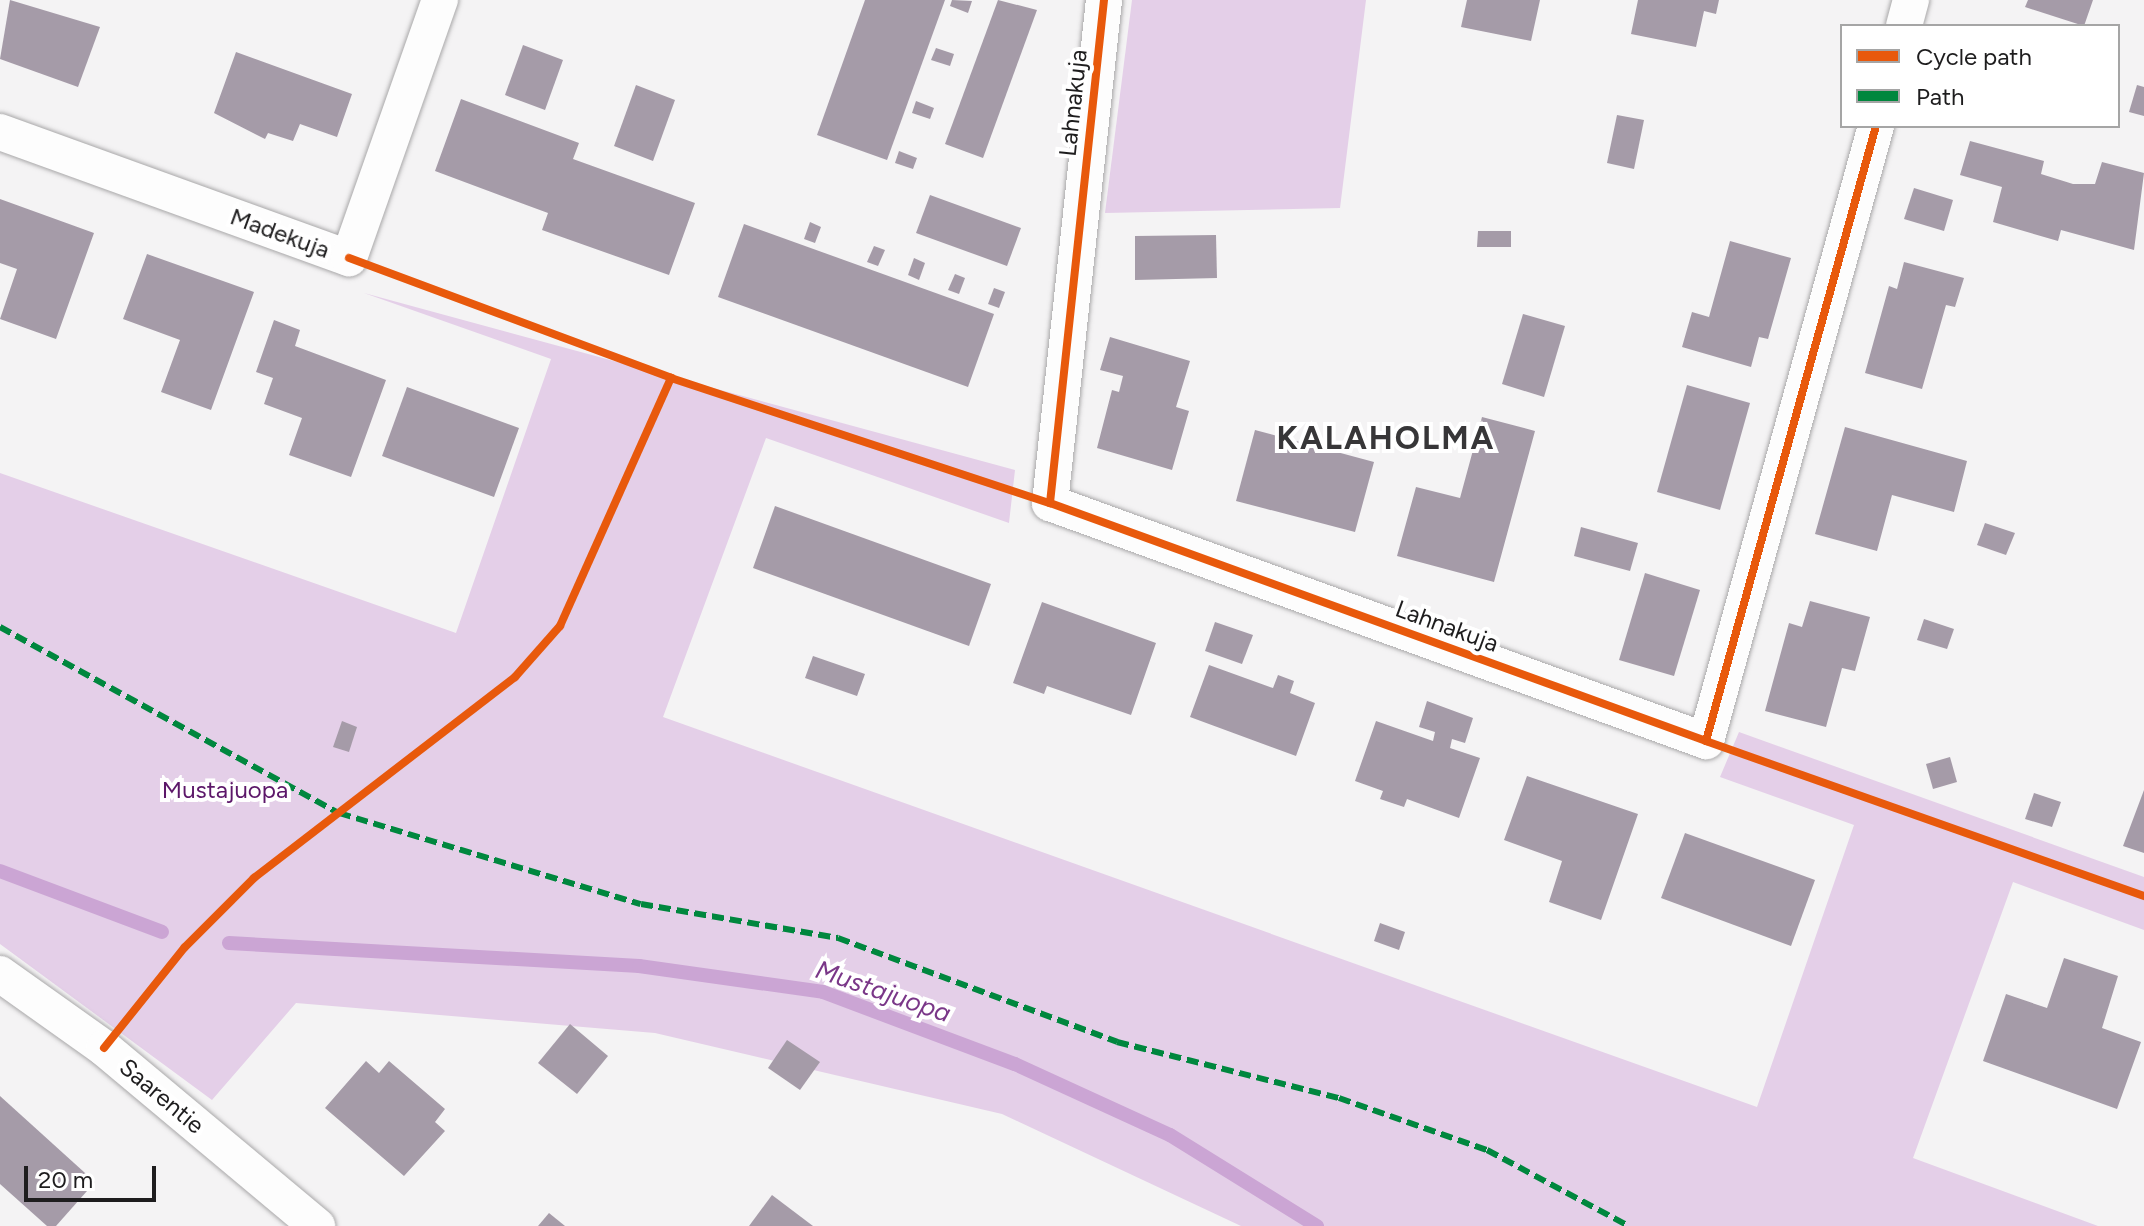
<!DOCTYPE html>
<style>
body{margin:0}
#map{position:relative;width:2144px;height:1226px;overflow:hidden;background:#f4f3f4;font-family:Figtree,sans-serif}
div>[style]{position:absolute}
.green>*{inset:0;background:#e4cfe8}
.stream>*{height:14px;margin:-7px;padding:0 7px;transform-origin:7px;border-radius:7px;background:#cba5d4}
.building>*{inset:0;background:#a59ba8}
.roads{filter:drop-shadow(0 0 2px #a9a8a9) drop-shadow(0 0 2px #a9a8a9)}
.minor>*{height:36px;margin:-18px;padding:0 18px;transform-origin:18px;border-radius:18px;background:#fdfdfd}
.quiet>*{height:6px;margin-top:-3px;transform-origin:0;background:repeating-linear-gradient(90deg,#00873e 0 12px,transparent 0 18px)}
.cycleway>*{height:8px;margin:-4px;padding:0 4px;transform-origin:4px;border-radius:4px;background:#e8590c}
span{translate:-50% -50%;white-space:nowrap;text-align:center;line-height:1.15;-webkit-text-stroke:8px #fff;paint-order:stroke}
.street-label{font-size:24px;color:#1e1d1e}
.park-label{font-size:24px;color:#5c1769}
.water-label{font-size:26px;color:#7a3788;font-style:italic}
.district-label{font-size:32px;color:#373638;font-weight:700;letter-spacing:2px}
.legend{position:absolute;left:1840px;top:24px;width:280px;height:104px;box-sizing:border-box;background:#fff;border:2px solid #a5a5a5;margin:0;padding:10px 14px;list-style:none;font-size:24px;color:#1e1d1e}
.legend li{display:flex;align-items:center;gap:16px;height:40px}
.legend b{width:40px;border:2px solid #a5a5a5}
.scale{position:absolute;left:24px;top:1166px;width:132px;height:36px;box-sizing:border-box;border:4px solid #1e1d1e;border-top:0;padding-left:10px;font-size:24px;line-height:28px;white-space:nowrap;color:#1e1d1e;-webkit-text-stroke:6px #fff;paint-order:stroke}
</style>
<div id="map">
<div class="green">
<i style="clip-path:polygon(1132px 0,1366px 0,1340px 208px,1105px 213px)"></i>
<i style="clip-path:polygon(364px 293px,1015px 470px,1009px 523px,766px 438px,663px 717px,1757px 1107px,1854px 825px,1720px 777px,1739px 732px,2144px 877px,2144px 930px,2013px 882px,1913px 1158px,2098px 1226px,1241px 1226px,1002px 1114px,655px 1033px,296px 1003px,212px 1100px,0 944px,0 473px,456px 633px,551px 359px)"></i>
</div>
<div class="stream">
<i style="left:0;top:871px;width:173px;rotate:20.6deg"></i>
<i style="left:229px;top:943px;width:411px;rotate:3.2deg"></i>
<i style="left:639px;top:966px;width:186px;rotate:8deg"></i>
<i style="left:823px;top:992px;width:205px;rotate:20.6deg"></i>
<i style="left:1015px;top:1064px;width:170px;rotate:24.6deg"></i>
<i style="left:1170px;top:1135px;width:173px;rotate:31.8deg"></i>
</div>
<div class="building">
<i style="clip-path:polygon(10px 0,100px 27px,78px 87px,0 59px)"></i>
<i style="clip-path:polygon(865px 0,945px 0,887px 160px,817px 135px)"></i>
<i style="clip-path:polygon(952px 0,972px 1px,968px 13px,950px 6px)"></i>
<i style="clip-path:polygon(998px 0,1037px 10px,983px 158px,945px 144px)"></i>
<i style="clip-path:polygon(1467px 0,1540px 0,1531px 41px,1461px 27px)"></i>
<i style="clip-path:polygon(1638px 0,1719px 0,1716px 14px,1704px 11px,1696px 47px,1631px 34px)"></i>
<i style="clip-path:polygon(2028px 0,2093px 0,2084px 26px,2025px 7px)"></i>
<i style="clip-path:polygon(523px 45px,563px 60px,545px 110px,505px 95px)"></i>
<i style="clip-path:polygon(936px 48px,954px 54px,950px 66px,931px 60px)"></i>
<i style="clip-path:polygon(236px 52px,352px 94px,337px 137px,300px 124px,293px 141px,268px 133px,265px 139px,214px 113px)"></i>
<i style="clip-path:polygon(636px 85px,675px 100px,653px 161px,614px 146px)"></i>
<i style="clip-path:polygon(2137px 85px,2144px 87px,2144px 116px,2129px 112px)"></i>
<i style="clip-path:polygon(461px 99px,579px 143px,573px 159px,695px 203px,669px 275px,542px 230px,548px 213px,435px 171px)"></i>
<i style="clip-path:polygon(916px 101px,934px 108px,930px 119px,912px 113px)"></i>
<i style="clip-path:polygon(1617px 115px,1644px 120px,1634px 169px,1607px 163px)"></i>
<i style="clip-path:polygon(1970px 141px,2044px 161px,2041px 174px,2073px 184px,2095px 184px,2102px 162px,2144px 173px,2134px 250px,2061px 230px,2058px 241px,1993px 222px,2002px 187px,1960px 175px)"></i>
<i style="clip-path:polygon(899px 151px,917px 158px,913px 169px,895px 163px)"></i>
<i style="clip-path:polygon(1914px 188px,1953px 200px,1944px 231px,1904px 219px)"></i>
<i style="clip-path:polygon(930px 195px,1021px 228px,1007px 266px,916px 233px)"></i>
<i style="clip-path:polygon(0 199px,94px 233px,56px 339px,0 319px,17px 269px,0 263px)"></i>
<i style="clip-path:polygon(810px 222px,821px 227px,815px 243px,804px 239px)"></i>
<i style="clip-path:polygon(744px 224px,994px 314px,968px 387px,718px 297px)"></i>
<i style="clip-path:polygon(1478px 231px,1511px 231px,1511px 247px,1477px 247px)"></i>
<i style="clip-path:polygon(1216px 235px,1217px 278px,1135px 280px,1135px 236px)"></i>
<i style="clip-path:polygon(1730px 241px,1791px 258px,1768px 339px,1759px 337px,1751px 367px,1682px 347px,1692px 312px,1709px 317px)"></i>
<i style="clip-path:polygon(874px 246px,885px 250px,878px 266px,867px 262px)"></i>
<i style="clip-path:polygon(147px 254px,254px 292px,211px 410px,161px 392px,180px 340px,123px 319px)"></i>
<i style="clip-path:polygon(914px 258px,925px 263px,919px 280px,908px 275px)"></i>
<i style="clip-path:polygon(1904px 262px,1964px 278px,1955px 307px,1946px 305px,1922px 389px,1865px 373px,1889px 286px,1897px 289px)"></i>
<i style="clip-path:polygon(955px 274px,965px 278px,959px 294px,948px 290px)"></i>
<i style="clip-path:polygon(994px 288px,1005px 292px,999px 308px,988px 304px)"></i>
<i style="clip-path:polygon(1523px 314px,1565px 326px,1544px 397px,1502px 384px)"></i>
<i style="clip-path:polygon(274px 320px,300px 330px,295px 346px,386px 380px,351px 477px,289px 455px,302px 418px,264px 404px,273px 378px,256px 372px)"></i>
<i style="clip-path:polygon(1110px 337px,1190px 361px,1176px 407px,1189px 411px,1172px 470px,1097px 448px,1112px 390px,1119px 392px,1123px 376px,1100px 370px)"></i>
<i style="clip-path:polygon(1687px 385px,1750px 403px,1720px 510px,1657px 492px)"></i>
<i style="clip-path:polygon(407px 387px,519px 428px,494px 497px,382px 456px)"></i>
<i style="clip-path:polygon(1482px 417px,1535px 431px,1494px 582px,1397px 556px,1416px 487px,1460px 498px)"></i>
<i style="clip-path:polygon(1845px 427px,1967px 461px,1954px 512px,1892px 495px,1877px 551px,1815px 534px)"></i>
<i style="clip-path:polygon(1255px 430px,1374px 462px,1355px 532px,1236px 501px)"></i>
<i style="clip-path:polygon(775px 506px,991px 584px,969px 646px,753px 568px)"></i>
<i style="clip-path:polygon(1985px 523px,2015px 533px,2006px 555px,1977px 545px)"></i>
<i style="clip-path:polygon(1581px 527px,1638px 543px,1630px 571px,1574px 556px)"></i>
<i style="clip-path:polygon(1645px 573px,1700px 590px,1674px 676px,1619px 660px)"></i>
<i style="clip-path:polygon(1810px 601px,1870px 617px,1855px 671px,1842px 668px,1826px 727px,1765px 711px,1789px 623px,1802px 627px)"></i>
<i style="clip-path:polygon(1042px 602px,1156px 643px,1131px 715px,1047px 686px,1044px 694px,1013px 683px)"></i>
<i style="clip-path:polygon(1924px 619px,1954px 629px,1947px 649px,1917px 640px)"></i>
<i style="clip-path:polygon(1215px 622px,1253px 635px,1242px 664px,1205px 651px)"></i>
<i style="clip-path:polygon(813px 656px,865px 674px,857px 696px,805px 678px)"></i>
<i style="clip-path:polygon(1209px 665px,1273px 688px,1278px 675px,1294px 681px,1290px 693px,1315px 703px,1296px 756px,1190px 717px)"></i>
<i style="clip-path:polygon(1427px 701px,1473px 718px,1465px 743px,1452px 739px,1450px 748px,1480px 758px,1459px 818px,1407px 799px,1404px 807px,1380px 799px,1383px 791px,1355px 781px,1376px 721px,1433px 741px,1435px 732px,1419px 727px)"></i>
<i style="clip-path:polygon(342px 721px,357px 727px,349px 752px,333px 747px)"></i>
<i style="clip-path:polygon(1950px 757px,1957px 782px,1933px 789px,1926px 764px)"></i>
<i style="clip-path:polygon(1527px 776px,1638px 814px,1601px 920px,1549px 902px,1562px 861px,1504px 840px)"></i>
<i style="clip-path:polygon(2144px 790px,2144px 853px,2123px 846px)"></i>
<i style="clip-path:polygon(2034px 793px,2061px 802px,2052px 827px,2025px 819px)"></i>
<i style="clip-path:polygon(1685px 833px,1815px 880px,1791px 946px,1661px 898px)"></i>
<i style="clip-path:polygon(1380px 923px,1405px 932px,1399px 950px,1374px 941px)"></i>
<i style="clip-path:polygon(2064px 958px,2118px 976px,2102px 1028px,2141px 1042px,2117px 1109px,1983px 1061px,2006px 994px,2047px 1008px)"></i>
<i style="clip-path:polygon(570px 1024px,608px 1056px,577px 1094px,538px 1063px)"></i>
<i style="clip-path:polygon(787px 1040px,820px 1062px,800px 1090px,768px 1068px)"></i>
<i style="clip-path:polygon(366px 1061px,379px 1073px,389px 1061px,445px 1109px,435px 1122px,445px 1131px,404px 1176px,325px 1108px)"></i>
<i style="clip-path:polygon(0 1096px,95px 1182px,56px 1226px,47px 1226px,0 1184px)"></i>
<i style="clip-path:polygon(772px 1195px,813px 1226px,749px 1226px)"></i>
<i style="clip-path:polygon(549px 1213px,565px 1226px,538px 1226px)"></i>
</div>
<div class="roads">
<div class="minor">
<i style="left:1104px;top:0;width:506px;rotate:96.13deg"></i>
<i style="left:1050px;top:503px;width:698px;rotate:19.94deg"></i>
<i style="left:1706px;top:741px;width:638px;rotate:-74.55deg"></i>
<i style="left:1904px;top:26px;width:27px;rotate:-75deg"></i>
<i style="left:0;top:132px;width:371px;rotate:19.9deg"></i>
<i style="left:349px;top:258px;width:274px;rotate:-70.6deg"></i>
<i style="left:0;top:974px;width:128px;rotate:35.4deg"></i>
<i style="left:104px;top:1048px;width:278px;rotate:39.9deg"></i>
</div>
</div>
<div class="quiet">
<i style="left:0;top:627px;width:387px;rotate:28.8deg"></i>
<i style="left:339px;top:813px;width:315px;rotate:16.8deg"></i>
<i style="left:641px;top:904px;width:200px;rotate:9.8deg"></i>
<i style="left:838px;top:938px;width:298px;rotate:20.4deg"></i>
<i style="left:1117px;top:1042px;width:229px;rotate:14.2deg"></i>
<i style="left:1339px;top:1098px;width:157px;rotate:19.4deg"></i>
<i style="left:1487px;top:1150px;width:161px;rotate:28.2deg"></i>
</div>
<div class="cycleway">
<i style="left:1104px;top:0;width:506px;rotate:96.13deg"></i>
<i style="left:1050px;top:503px;width:698px;rotate:19.94deg"></i>
<i style="left:1706px;top:741px;width:638px;rotate:-74.55deg"></i>
<i style="left:349px;top:258px;width:344px;rotate:20.4deg"></i>
<i style="left:671px;top:378px;width:399px;rotate:18.3deg"></i>
<i style="left:1706px;top:741px;width:465px;rotate:19.5deg"></i>
<i style="left:104px;top:1048px;width:129px;rotate:-51.3deg"></i>
<i style="left:185px;top:947px;width:98px;rotate:-45deg"></i>
<i style="left:254px;top:878px;width:329px;rotate:-37.6deg"></i>
<i style="left:515px;top:677px;width:68px;rotate:-48.6deg"></i>
<i style="left:560px;top:626px;width:272px;rotate:-65.9deg"></i>
</div>
<div class="street-label">
<span style="left:1073px;top:103px;rotate:-84deg">Lahnakuja</span>
<span style="left:280px;top:233px;rotate:20deg">Madekuja</span>
<span style="left:1447px;top:626px;rotate:20deg">Lahnakuja</span>
<span style="left:162px;top:1096px;rotate:40deg">Saarentie</span>
</div>
<div class="park-label">
<span style="left:225px;top:790px">Mustajuopa</span>
</div>
<div class="water-label">
<span style="left:883px;top:992px;rotate:19deg">Mustajuopa</span>
</div>
<div class="district-label">
<span style="left:1386px;top:438px">KALAHOLMA</span>
</div>
<ul class="legend">
<li><b style="height:10px;background:#e8590c"></b>Cycle path</li>
<li><b style="height:10px;background:#00873e"></b>Path</li>
</ul>
<div class="scale">20 m</div>
</div>
